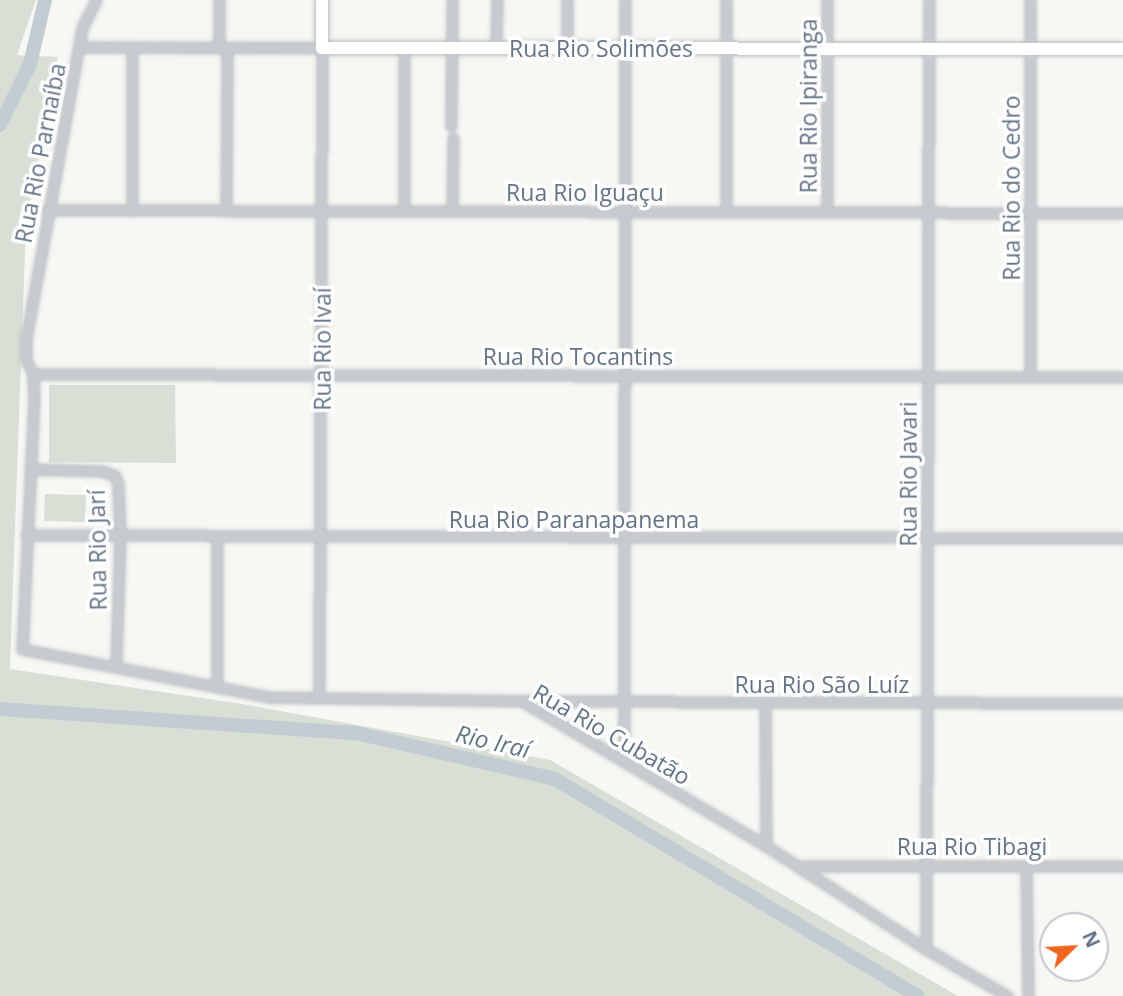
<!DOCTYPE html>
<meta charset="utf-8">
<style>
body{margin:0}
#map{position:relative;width:1123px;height:996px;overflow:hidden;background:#f7f8f4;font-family:"Open Sans",sans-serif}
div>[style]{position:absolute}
.green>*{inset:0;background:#d8e0d5}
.river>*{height:14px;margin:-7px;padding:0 7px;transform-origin:7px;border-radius:7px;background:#c3ccd2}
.roads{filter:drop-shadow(0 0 2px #bbbfc4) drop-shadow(0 0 2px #bbbfc4)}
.street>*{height:9px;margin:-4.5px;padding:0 4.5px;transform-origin:4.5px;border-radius:4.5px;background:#c7cace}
.secondary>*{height:12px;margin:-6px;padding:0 6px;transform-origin:6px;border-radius:6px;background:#fff}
span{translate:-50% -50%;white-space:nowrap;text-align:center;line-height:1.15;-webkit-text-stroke:7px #fff;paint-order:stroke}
.street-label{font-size:23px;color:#647487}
.water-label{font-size:24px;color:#607683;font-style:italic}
.north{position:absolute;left:1039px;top:912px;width:70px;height:70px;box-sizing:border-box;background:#fff;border:2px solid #c1c7cf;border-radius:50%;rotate:66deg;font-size:19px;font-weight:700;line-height:28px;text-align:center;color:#647487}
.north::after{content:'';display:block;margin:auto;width:24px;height:32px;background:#ef651d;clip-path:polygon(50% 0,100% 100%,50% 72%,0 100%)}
</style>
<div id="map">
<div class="green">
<i style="clip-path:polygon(0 0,36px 0,17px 55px,58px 57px,26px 224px,10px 669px,242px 704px,550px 760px,958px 996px,0 996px)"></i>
<i style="clip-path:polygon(49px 385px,175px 385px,176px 463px,49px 462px)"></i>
<i style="clip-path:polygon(45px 494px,86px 495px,85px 522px,44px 521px)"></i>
</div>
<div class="river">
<i style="left:0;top:125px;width:68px;rotate:-63.8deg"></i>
<i style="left:30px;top:64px;width:66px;rotate:-76.8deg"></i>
<i style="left:0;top:709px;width:357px;rotate:3.9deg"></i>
<i style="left:356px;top:733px;width:204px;rotate:13deg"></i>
<i style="left:555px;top:779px;width:422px;rotate:30.9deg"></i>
</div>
<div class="roads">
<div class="street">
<i style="left:96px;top:0;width:31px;rotate:117deg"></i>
<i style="left:82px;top:28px;width:315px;rotate:100.2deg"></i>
<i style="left:26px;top:338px;width:22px;rotate:90deg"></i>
<i style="left:26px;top:360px;width:16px;rotate:63deg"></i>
<i style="left:33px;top:374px;width:24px;rotate:88deg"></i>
<i style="left:34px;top:398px;width:251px;rotate:92.7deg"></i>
<i style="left:22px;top:649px;width:253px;rotate:11deg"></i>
<i style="left:270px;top:697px;width:252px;rotate:0.9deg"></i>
<i style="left:522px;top:701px;width:284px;rotate:30.7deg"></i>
<i style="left:766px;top:846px;width:190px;rotate:32.8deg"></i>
<i style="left:926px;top:949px;width:94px;rotate:30.1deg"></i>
<i style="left:827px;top:0;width:212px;rotate:90deg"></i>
<i style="left:80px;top:47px;width:242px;rotate:0.2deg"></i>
<i style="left:322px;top:48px;width:650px;rotate:90.26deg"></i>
<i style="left:132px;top:47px;width:164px;rotate:90deg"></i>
<i style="left:496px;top:47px;width:47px;rotate:-88.8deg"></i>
<i style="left:567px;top:47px;width:47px;rotate:-90deg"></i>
<i style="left:219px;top:48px;width:48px;rotate:-90deg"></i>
<i style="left:404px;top:48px;width:163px;rotate:90deg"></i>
<i style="left:451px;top:126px;width:126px;rotate:-89.5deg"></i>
<i style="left:47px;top:210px;width:1076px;rotate:0.16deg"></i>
<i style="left:226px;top:211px;width:163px;rotate:-89.6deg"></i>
<i style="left:452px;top:211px;width:73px;rotate:-89.2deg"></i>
<i style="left:726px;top:212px;width:212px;rotate:-90deg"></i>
<i style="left:33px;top:374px;width:1090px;rotate:0.16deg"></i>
<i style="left:1030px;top:377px;width:377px;rotate:-90deg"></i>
<i style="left:30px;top:469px;width:72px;rotate:1.6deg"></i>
<i style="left:102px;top:471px;width:13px;rotate:18deg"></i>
<i style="left:114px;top:475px;width:9px;rotate:63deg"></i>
<i style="left:118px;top:483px;width:54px;rotate:87.9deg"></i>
<i style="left:120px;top:537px;width:130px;rotate:91.8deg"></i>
<i style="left:26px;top:535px;width:1097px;rotate:0.16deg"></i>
<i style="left:217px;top:685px;width:148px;rotate:-90deg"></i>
<i style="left:523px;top:701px;width:600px;rotate:0.19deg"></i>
<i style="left:765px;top:703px;width:143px;rotate:89.6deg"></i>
<i style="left:624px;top:761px;width:761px;rotate:-89.92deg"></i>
<i style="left:799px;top:866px;width:324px"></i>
<i style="left:1026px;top:866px;width:130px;rotate:89.1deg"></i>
<i style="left:926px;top:949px;width:949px;rotate:-89.82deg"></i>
</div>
<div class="secondary">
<i style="left:322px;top:0;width:48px;rotate:90deg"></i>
<i style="left:322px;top:48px;width:801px;rotate:0.07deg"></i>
</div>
</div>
<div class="street-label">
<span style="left:601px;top:48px">Rua Rio Solimões</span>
<span style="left:808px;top:106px;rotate:-90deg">Rua Rio Ipiranga</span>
<span style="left:40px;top:153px;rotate:-79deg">Rua Rio Parnaíba</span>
<span style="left:1011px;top:188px;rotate:-90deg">Rua Rio do Cedro</span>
<span style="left:585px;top:192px">Rua Rio Iguaçu</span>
<span style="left:322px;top:349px;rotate:-90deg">Rua Rio Ivaí</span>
<span style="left:578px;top:356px">Rua Rio Tocantins</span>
<span style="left:908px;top:474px;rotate:-90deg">Rua Rio Javari</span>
<span style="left:574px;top:519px">Rua Rio Paranapanema</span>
<span style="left:97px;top:550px;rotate:-91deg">Rua Rio Jarí</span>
<span style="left:822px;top:684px">Rua Rio São Luíz</span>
<span style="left:612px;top:734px;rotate:30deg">Rua Rio Cubatão</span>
<span style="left:972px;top:846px">Rua Rio Tibagi</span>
</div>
<div class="water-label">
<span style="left:493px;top:741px;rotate:13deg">Rio Iraí</span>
</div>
<div class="north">N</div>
</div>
